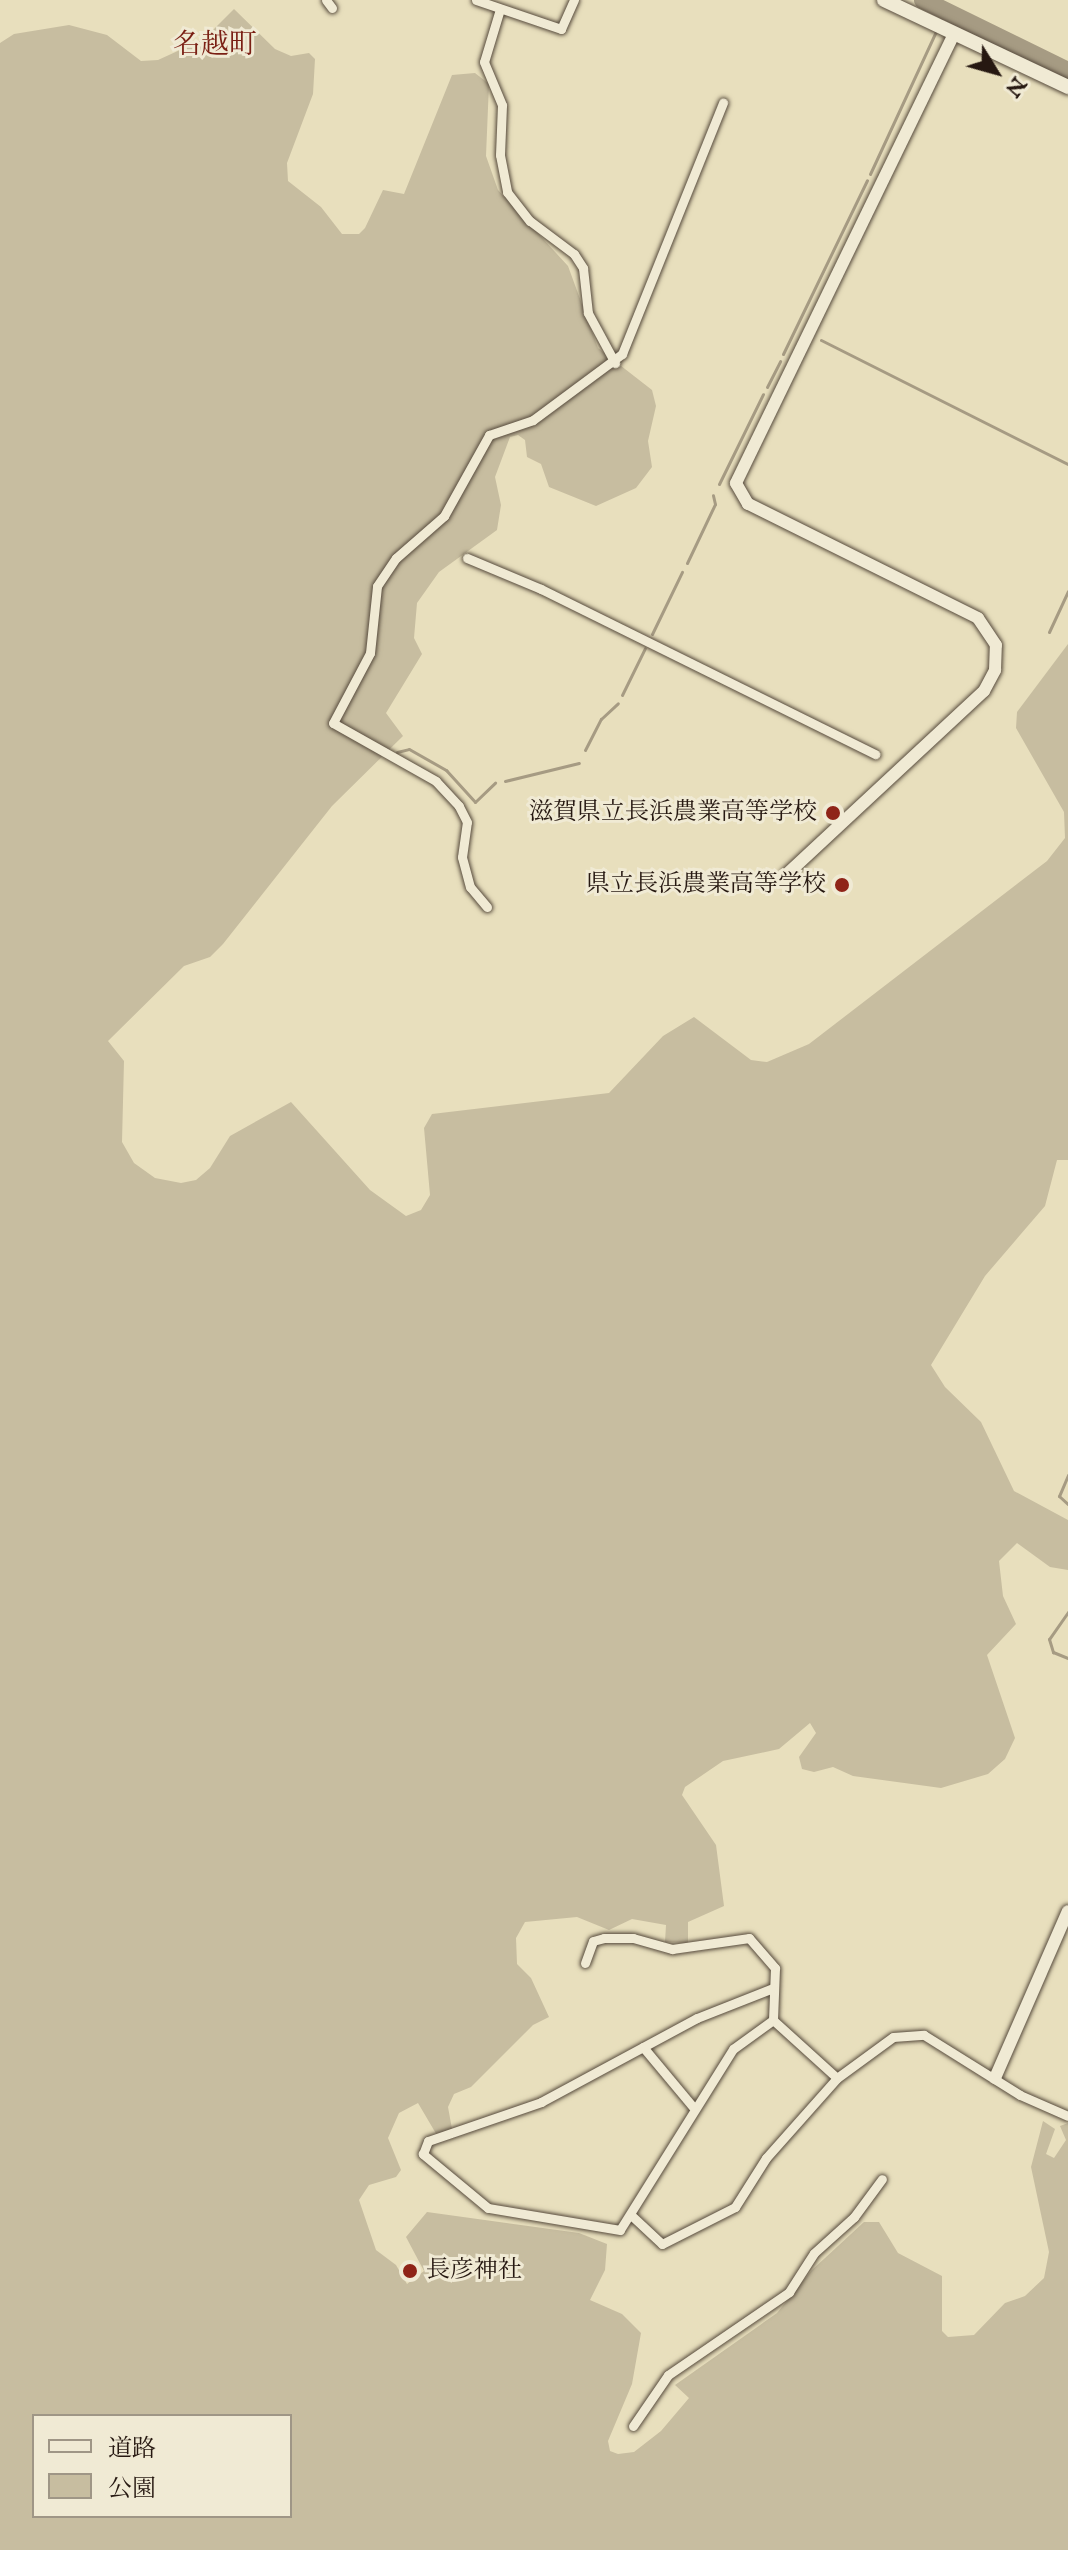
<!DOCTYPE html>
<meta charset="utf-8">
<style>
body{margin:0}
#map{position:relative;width:1068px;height:2550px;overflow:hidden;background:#e8dfbd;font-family:"IM FELL English","Noto Serif JP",serif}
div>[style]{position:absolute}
.green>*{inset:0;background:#c7bda0}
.stream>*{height:3px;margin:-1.5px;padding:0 1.5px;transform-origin:1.5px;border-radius:1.5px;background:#a69b83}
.river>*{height:18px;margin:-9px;padding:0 9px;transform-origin:9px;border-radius:9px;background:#a69b83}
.roads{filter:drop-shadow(0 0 2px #564a3c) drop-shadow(0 0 2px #564a3c)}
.minor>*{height:9px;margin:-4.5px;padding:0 4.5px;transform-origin:4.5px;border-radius:4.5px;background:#f0ead4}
.tertiary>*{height:12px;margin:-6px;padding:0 6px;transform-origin:6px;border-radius:6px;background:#f0ead4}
.secondary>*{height:14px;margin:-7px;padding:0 7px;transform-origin:7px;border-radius:7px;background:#f0ead4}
.dots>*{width:22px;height:22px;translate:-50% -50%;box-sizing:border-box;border:4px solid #f0ead4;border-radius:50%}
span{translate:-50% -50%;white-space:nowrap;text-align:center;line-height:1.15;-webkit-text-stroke:6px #f0ead4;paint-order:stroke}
.poi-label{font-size:24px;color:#261811}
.right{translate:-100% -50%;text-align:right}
.left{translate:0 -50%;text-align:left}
.quarter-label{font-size:28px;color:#7a1f14}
.legend{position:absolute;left:32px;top:2414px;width:260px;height:104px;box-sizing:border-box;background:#f0ead4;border:2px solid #9f9686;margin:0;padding:10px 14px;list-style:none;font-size:24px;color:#261811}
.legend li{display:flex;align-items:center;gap:16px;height:40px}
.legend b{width:40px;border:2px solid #9f9686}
.north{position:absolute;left:956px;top:32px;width:80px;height:80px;-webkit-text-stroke:6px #f0ead4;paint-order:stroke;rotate:127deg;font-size:22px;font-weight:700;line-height:32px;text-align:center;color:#261811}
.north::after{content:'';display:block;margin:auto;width:28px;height:36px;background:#261811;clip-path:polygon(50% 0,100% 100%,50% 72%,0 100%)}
</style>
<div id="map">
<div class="green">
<i style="clip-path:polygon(evenodd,234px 9px,275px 49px,291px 56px,309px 53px,315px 59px,313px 94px,287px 163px,288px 181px,321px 207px,342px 234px,359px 234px,365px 228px,383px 190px,404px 194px,452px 75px,475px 73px,489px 84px,486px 156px,498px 190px,568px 266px,598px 348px,652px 390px,656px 406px,648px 441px,652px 467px,636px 488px,596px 506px,549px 487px,541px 464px,527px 457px,525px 440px,518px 435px,510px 437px,495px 477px,501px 505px,497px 530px,439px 572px,417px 603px,414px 638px,422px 654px,386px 713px,403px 736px,332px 806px,223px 944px,210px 957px,184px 966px,108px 1041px,124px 1061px,122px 1142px,134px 1163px,155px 1178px,181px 1183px,196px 1180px,210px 1168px,230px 1136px,291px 1102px,370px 1190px,406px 1216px,421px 1210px,430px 1195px,424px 1128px,432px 1114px,609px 1093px,663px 1036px,694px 1017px,751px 1060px,767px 1062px,809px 1044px,1047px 861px,1065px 838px,1064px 812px,1016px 728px,1017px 712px,1068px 644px,1068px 1160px,1057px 1160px,1045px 1206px,985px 1276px,931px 1365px,945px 1387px,981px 1422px,1014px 1491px,1068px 1520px,1068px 1570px,1050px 1567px,1017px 1543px,999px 1561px,1003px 1596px,1016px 1624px,987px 1655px,1015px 1738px,1005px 1759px,988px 1774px,941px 1788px,853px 1776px,833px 1767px,814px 1772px,802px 1769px,799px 1757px,816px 1733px,810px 1723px,779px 1749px,723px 1761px,685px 1787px,682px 1795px,716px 1845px,724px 1906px,688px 1922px,688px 1943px,665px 1942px,666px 1925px,632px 1919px,609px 1930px,577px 1917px,525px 1922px,516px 1938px,517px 1964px,531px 1978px,549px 2017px,533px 2025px,471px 2087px,454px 2094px,448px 2107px,452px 2129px,438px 2137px,418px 2103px,399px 2113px,388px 2138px,401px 2170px,396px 2177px,369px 2185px,359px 2200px,376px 2250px,396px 2265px,407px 2284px,424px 2271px,406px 2237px,427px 2212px,579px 2233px,607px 2244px,605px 2270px,590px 2300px,622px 2314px,641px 2333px,632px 2384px,608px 2441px,610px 2451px,618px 2454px,634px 2452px,661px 2431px,689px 2398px,675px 2385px,777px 2313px,812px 2270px,864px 2222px,879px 2222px,898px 2253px,942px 2276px,942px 2331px,948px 2337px,974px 2335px,1005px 2303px,1025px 2296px,1044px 2278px,1049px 2252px,1031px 2167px,1043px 2121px,1055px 2129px,1046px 2154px,1054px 2158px,1066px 2140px,1060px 2126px,1068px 2123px,1068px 2550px,0 2550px,0 43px,14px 34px,69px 25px,107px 35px,141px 61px,158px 60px,204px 39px,234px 9px,34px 2416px,290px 2416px,290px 2516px,34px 2516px,34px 2416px)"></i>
</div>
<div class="stream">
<i style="left:940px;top:22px;width:13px;rotate:-67deg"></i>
<i style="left:870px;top:174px;width:160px;rotate:-65.2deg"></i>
<i style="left:821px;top:340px;width:276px;rotate:26.7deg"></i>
<i style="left:783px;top:354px;width:193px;rotate:-64.2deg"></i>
<i style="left:767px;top:387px;width:29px;rotate:-63deg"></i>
<i style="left:719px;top:484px;width:100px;rotate:-63.9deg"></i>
<i style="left:687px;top:563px;width:65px;rotate:-64.6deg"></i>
<i style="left:715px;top:504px;width:9px;rotate:-103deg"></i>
<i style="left:1049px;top:632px;width:45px;rotate:-65.1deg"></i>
<i style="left:652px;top:634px;width:69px;rotate:-64.2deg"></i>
<i style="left:622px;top:695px;width:52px;rotate:-63.9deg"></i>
<i style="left:585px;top:750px;width:35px;rotate:-63deg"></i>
<i style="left:601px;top:719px;width:23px;rotate:-43deg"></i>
<i style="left:397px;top:752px;width:12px;rotate:-14deg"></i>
<i style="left:409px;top:749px;width:43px;rotate:29.6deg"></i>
<i style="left:446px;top:770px;width:43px;rotate:47.8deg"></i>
<i style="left:475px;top:802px;width:28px;rotate:-44deg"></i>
<i style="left:505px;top:781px;width:76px;rotate:-13.7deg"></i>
<i style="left:1068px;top:1475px;width:23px;rotate:113deg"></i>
<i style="left:1059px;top:1496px;width:12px;rotate:42deg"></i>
<i style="left:1068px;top:1612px;width:33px;rotate:125deg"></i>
<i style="left:1049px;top:1639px;width:14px;rotate:73deg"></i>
<i style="left:1053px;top:1652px;width:16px;rotate:22deg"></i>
</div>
<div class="river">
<i style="left:923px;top:0;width:161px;rotate:26.1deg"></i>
</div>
<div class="roads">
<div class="minor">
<i style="left:326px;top:0;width:10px;rotate:53deg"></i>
<i style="left:476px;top:0;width:90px;rotate:18.8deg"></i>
<i style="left:561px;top:29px;width:32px;rotate:-66deg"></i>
<i style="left:500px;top:9px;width:55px;rotate:106.8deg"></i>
<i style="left:484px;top:62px;width:47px;rotate:67.3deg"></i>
<i style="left:502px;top:105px;width:50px;rotate:92.3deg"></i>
<i style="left:500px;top:155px;width:38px;rotate:79deg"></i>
<i style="left:507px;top:192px;width:37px;rotate:52deg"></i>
<i style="left:530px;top:221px;width:55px;rotate:36.9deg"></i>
<i style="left:574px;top:254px;width:17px;rotate:57deg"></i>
<i style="left:583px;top:268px;width:45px;rotate:83.7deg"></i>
<i style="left:588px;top:313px;width:57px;rotate:61.6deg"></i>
<i style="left:467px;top:558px;width:80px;rotate:22.7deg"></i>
<i style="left:541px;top:589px;width:373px;rotate:26.3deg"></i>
<i style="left:487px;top:907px;width:26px;rotate:-130deg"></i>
<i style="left:470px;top:887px;width:31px;rotate:-105deg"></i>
<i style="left:462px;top:857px;width:35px;rotate:-82deg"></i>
<i style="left:467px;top:822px;width:18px;rotate:-117deg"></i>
<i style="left:459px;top:806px;width:34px;rotate:-133deg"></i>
<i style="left:436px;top:781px;width:118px;rotate:-150.6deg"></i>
<i style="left:333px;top:723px;width:79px;rotate:-62.1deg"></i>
<i style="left:370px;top:653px;width:67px;rotate:-84deg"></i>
<i style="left:377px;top:586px;width:34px;rotate:-56deg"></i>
<i style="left:396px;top:558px;width:64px;rotate:-41.2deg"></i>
<i style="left:444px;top:516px;width:93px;rotate:-60.9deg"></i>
<i style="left:489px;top:435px;width:46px;rotate:-18.8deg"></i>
<i style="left:533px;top:420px;width:111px;rotate:-36.6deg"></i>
<i style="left:622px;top:354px;width:271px;rotate:-68.1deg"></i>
<i style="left:585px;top:1963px;width:23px;rotate:-70deg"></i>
<i style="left:593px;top:1941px;width:11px;rotate:-15deg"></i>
<i style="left:604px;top:1938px;width:29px"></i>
<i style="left:633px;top:1938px;width:41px;rotate:15.8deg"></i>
<i style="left:672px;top:1949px;width:78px;rotate:-8.1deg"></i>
<i style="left:749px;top:1938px;width:40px;rotate:49deg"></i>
<i style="left:775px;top:1968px;width:52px;rotate:92.2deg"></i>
<i style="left:773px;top:2020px;width:86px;rotate:42.2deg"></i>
<i style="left:773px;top:2020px;width:49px;rotate:144.1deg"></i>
<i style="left:733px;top:2049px;width:213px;rotate:122deg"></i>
<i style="left:620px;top:2230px;width:134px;rotate:-170.5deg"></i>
<i style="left:488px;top:2208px;width:85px;rotate:-140.3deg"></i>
<i style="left:423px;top:2154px;width:14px;rotate:-69deg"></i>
<i style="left:428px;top:2141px;width:120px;rotate:-19deg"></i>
<i style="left:541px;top:2102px;width:177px;rotate:-28.3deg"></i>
<i style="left:697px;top:2018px;width:82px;rotate:-21.5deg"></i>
<i style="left:643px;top:2047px;width:78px;rotate:50.2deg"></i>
<i style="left:632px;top:2216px;width:41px;rotate:43deg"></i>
<i style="left:662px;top:2244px;width:82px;rotate:-26.9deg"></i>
<i style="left:735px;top:2207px;width:58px;rotate:-57.7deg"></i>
<i style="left:766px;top:2158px;width:107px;rotate:-48.4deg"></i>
<i style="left:837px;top:2078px;width:69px;rotate:-36.2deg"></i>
<i style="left:893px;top:2037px;width:31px;rotate:-4deg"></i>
<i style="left:924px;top:2035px;width:113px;rotate:32deg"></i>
<i style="left:1020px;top:2095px;width:52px;rotate:23.6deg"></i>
<i style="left:633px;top:2426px;width:62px;rotate:-55.5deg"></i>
<i style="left:668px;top:2375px;width:147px;rotate:-34.4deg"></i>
<i style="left:789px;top:2292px;width:46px;rotate:-57.3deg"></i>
<i style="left:814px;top:2253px;width:54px;rotate:-42deg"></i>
<i style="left:854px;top:2217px;width:47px;rotate:-53.6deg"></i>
</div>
<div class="tertiary">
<i style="left:786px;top:875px;width:270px;rotate:-42.9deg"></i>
<i style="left:984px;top:691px;width:24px;rotate:-62deg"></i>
<i style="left:995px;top:670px;width:25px;rotate:-88deg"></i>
<i style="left:996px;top:645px;width:32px;rotate:-124deg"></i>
<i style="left:978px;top:618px;width:257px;rotate:-153.6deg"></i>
<i style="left:748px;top:504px;width:24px;rotate:-120deg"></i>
<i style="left:736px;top:483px;width:499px;rotate:-64.1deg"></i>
<i style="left:995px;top:2078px;width:182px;rotate:-66.4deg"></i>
</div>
<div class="secondary">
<i style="left:884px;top:0;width:204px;rotate:25.3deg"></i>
</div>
</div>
<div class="dots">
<i style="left:833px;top:813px;background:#8f2418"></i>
<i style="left:842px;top:885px;background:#8f2418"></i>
<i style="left:410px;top:2271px;background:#8f2418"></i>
</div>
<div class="poi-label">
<span class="right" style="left:817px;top:813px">滋賀県立長浜農業高等学校</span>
<span class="right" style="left:826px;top:885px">県立長浜農業高等学校</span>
<span class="left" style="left:426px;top:2271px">長彦神社</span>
</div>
<div class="quarter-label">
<span style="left:215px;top:46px">名越町</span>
</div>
<ul class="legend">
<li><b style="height:10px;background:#f0ead4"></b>道路</li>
<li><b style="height:22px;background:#c7bda0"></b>公園</li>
</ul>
<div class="north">N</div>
</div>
